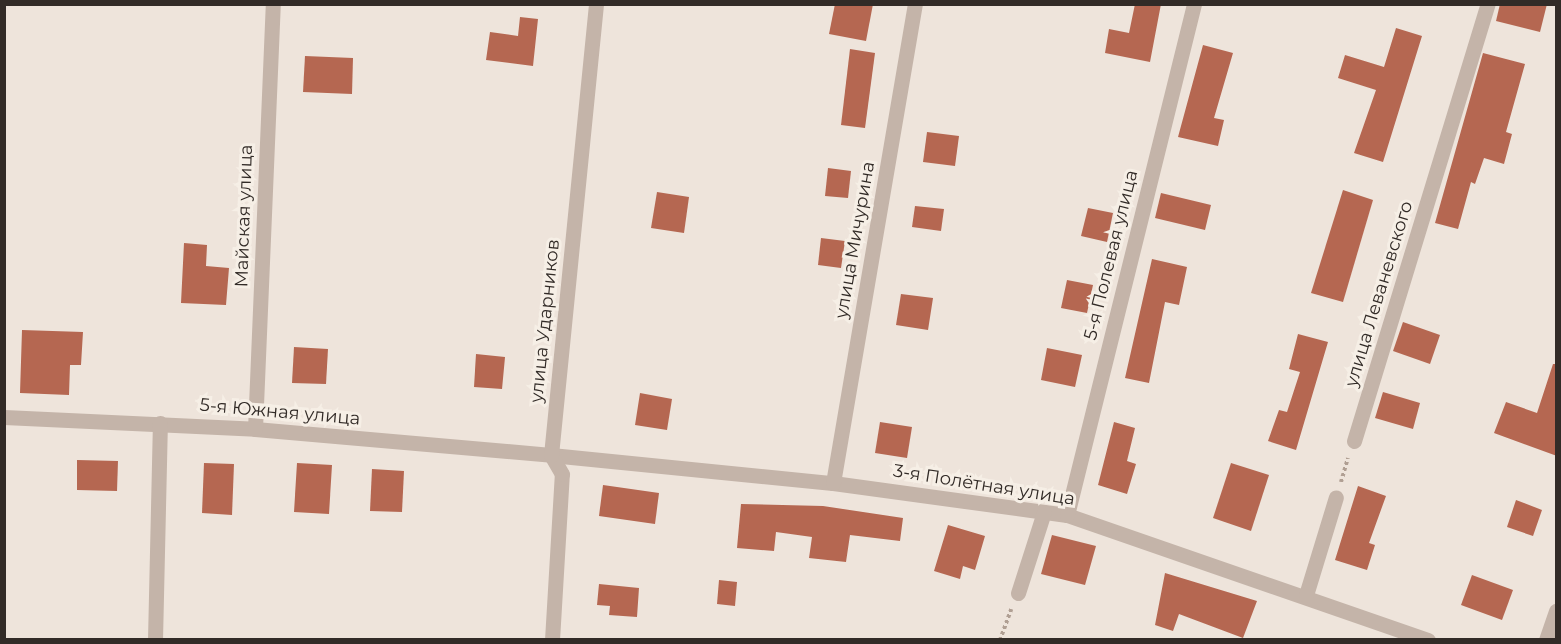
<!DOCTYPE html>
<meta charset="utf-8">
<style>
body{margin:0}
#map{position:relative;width:1561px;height:644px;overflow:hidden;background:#eee4db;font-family:Montserrat,sans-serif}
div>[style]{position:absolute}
.building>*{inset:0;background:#b56751}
.path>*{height:4px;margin-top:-2px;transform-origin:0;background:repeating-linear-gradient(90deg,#b09f93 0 3px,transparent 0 6px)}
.minor>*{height:15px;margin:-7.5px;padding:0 7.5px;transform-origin:7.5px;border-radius:7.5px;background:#c4b4a9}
span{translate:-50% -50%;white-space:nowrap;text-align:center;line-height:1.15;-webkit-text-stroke:6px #f6efe6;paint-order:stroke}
.street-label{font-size:18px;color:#322b27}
.frame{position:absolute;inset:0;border:6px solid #322b27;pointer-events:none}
</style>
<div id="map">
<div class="building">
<i style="clip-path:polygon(835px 4px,873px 4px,866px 41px,829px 34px)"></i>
<i style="clip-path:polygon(1135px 4px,1161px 4px,1150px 62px,1105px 53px,1109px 29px,1129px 33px)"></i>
<i style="clip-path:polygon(1500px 4px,1547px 4px,1540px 32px,1496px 21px)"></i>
<i style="clip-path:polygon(520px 17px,538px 19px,533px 66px,486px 60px,490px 32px,518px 36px)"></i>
<i style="clip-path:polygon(1396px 28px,1422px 36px,1383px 162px,1354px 153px,1376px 90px,1338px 78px,1345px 55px,1384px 67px)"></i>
<i style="clip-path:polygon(1203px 45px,1233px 53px,1214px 118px,1224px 120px,1218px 146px,1178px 137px)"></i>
<i style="clip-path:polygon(850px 49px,875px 53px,865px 128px,841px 125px)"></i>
<i style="clip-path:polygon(1483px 53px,1525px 64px,1506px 132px,1512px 134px,1504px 164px,1484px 158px,1475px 184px,1471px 182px,1458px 229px,1435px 223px)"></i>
<i style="clip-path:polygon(305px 56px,353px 58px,352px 94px,303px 92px)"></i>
<i style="clip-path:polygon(927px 132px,959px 136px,955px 166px,923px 162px)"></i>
<i style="clip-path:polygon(828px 168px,851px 171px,848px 198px,825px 196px)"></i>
<i style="clip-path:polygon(1343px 190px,1373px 200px,1343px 302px,1311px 293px)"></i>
<i style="clip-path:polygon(657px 192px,689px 197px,684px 233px,651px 228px)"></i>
<i style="clip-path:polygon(1161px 193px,1211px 205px,1205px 230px,1155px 218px)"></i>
<i style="clip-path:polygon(915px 206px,944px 209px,941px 231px,912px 227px)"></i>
<i style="clip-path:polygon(1088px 208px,1113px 213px,1107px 242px,1081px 236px)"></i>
<i style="clip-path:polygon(821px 238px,845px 241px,841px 268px,818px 265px)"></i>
<i style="clip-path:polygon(184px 243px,207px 245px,206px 266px,229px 268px,226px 305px,181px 303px)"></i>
<i style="clip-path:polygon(1152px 259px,1187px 267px,1179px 305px,1165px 302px,1149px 383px,1125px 378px)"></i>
<i style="clip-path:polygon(1067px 280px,1093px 285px,1087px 313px,1061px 308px)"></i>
<i style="clip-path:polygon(901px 294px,933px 298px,928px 330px,896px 325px)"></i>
<i style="clip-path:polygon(1403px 322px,1440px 335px,1430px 364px,1393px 351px)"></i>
<i style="clip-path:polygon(22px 330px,83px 332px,81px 365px,70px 365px,69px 395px,20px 393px)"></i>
<i style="clip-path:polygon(1298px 334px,1328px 342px,1296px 450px,1268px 441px,1279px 410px,1287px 412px,1300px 372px,1289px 369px)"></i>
<i style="clip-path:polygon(294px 347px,328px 349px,326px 384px,292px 383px)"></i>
<i style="clip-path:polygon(1047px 348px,1082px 355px,1075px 387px,1041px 380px)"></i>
<i style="clip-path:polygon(476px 354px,505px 357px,502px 389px,474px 387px)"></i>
<i style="clip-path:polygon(1553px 364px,1557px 364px,1557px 456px,1494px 433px,1506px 402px,1537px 413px)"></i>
<i style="clip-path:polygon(1383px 392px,1420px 403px,1413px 429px,1375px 418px)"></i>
<i style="clip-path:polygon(640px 393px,672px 399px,667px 430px,635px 425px)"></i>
<i style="clip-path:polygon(880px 422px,912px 427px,907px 458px,875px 453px)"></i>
<i style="clip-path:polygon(1114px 422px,1135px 428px,1127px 461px,1136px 464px,1127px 494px,1098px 485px)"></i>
<i style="clip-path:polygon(77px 460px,118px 461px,117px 491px,77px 490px)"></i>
<i style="clip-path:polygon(204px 463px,234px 464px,232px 515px,202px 513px)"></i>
<i style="clip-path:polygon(297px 463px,332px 465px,329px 514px,294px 512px)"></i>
<i style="clip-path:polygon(1231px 463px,1269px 475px,1251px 531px,1213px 518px)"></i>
<i style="clip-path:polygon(372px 469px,404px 471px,402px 512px,370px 511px)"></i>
<i style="clip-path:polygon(603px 485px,659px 493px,655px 524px,599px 516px)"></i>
<i style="clip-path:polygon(1358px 486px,1386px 496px,1369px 543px,1375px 545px,1367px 570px,1335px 560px)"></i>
<i style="clip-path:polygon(1516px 500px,1542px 510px,1533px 536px,1507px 527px)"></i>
<i style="clip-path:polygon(741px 504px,823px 506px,903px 518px,900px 541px,850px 535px,846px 562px,809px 558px,812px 537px,776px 532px,774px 551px,737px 548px)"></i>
<i style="clip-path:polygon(948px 525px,985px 536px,975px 570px,963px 566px,960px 579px,934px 571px)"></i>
<i style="clip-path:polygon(1052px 535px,1096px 546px,1085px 585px,1041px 574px)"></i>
<i style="clip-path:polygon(1165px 573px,1257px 601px,1243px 638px,1179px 614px,1173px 631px,1155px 625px)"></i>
<i style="clip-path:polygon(1472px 575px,1513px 590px,1502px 620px,1461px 605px)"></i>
<i style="clip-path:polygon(719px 580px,737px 582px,735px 606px,717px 604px)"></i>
<i style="clip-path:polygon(599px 584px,639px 588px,637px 617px,609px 615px,610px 606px,597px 605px)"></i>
</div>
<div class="path">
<i style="left:1341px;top:482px;width:25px;rotate:-74deg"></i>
<i style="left:1000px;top:640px;width:33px;rotate:-70deg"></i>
</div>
<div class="minor">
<i style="left:4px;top:417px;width:251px;rotate:2.7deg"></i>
<i style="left:255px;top:429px;width:297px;rotate:5deg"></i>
<i style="left:551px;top:455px;width:283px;rotate:5.7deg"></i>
<i style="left:833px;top:483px;width:236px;rotate:7.8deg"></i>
<i style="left:1067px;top:515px;width:382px;rotate:19.1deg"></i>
<i style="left:255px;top:429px;width:425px;rotate:-87.6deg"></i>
<i style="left:1354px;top:441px;width:457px;rotate:-73deg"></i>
<i style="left:833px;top:483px;width:486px;rotate:-80.3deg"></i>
<i style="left:1067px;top:515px;width:527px;rotate:-76.04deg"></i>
<i style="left:1018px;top:593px;width:85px;rotate:-72.2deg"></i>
<i style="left:1306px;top:595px;width:102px;rotate:-73deg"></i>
<i style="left:155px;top:640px;width:217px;rotate:-88.7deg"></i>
<i style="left:552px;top:640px;width:166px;rotate:-86.6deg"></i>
<i style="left:562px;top:474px;width:22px;rotate:-120deg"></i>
<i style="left:551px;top:455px;width:453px;rotate:-84.3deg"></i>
<i style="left:1546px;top:640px;width:31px;rotate:-71deg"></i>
</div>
<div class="street-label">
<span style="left:244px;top:216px;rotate:-88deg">Майская улица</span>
<span style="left:855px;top:240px;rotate:-80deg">улица Мичурина</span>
<span style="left:1111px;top:255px;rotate:-76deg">5-я Полевая улица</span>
<span style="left:1379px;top:294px;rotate:-73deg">улица Леваневского</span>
<span style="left:545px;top:321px;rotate:-84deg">улица Ударников</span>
<span style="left:280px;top:412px;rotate:5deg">5-я Южная улица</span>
<span style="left:984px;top:485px;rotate:9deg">3-я Полётная улица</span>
</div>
<div class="frame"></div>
</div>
